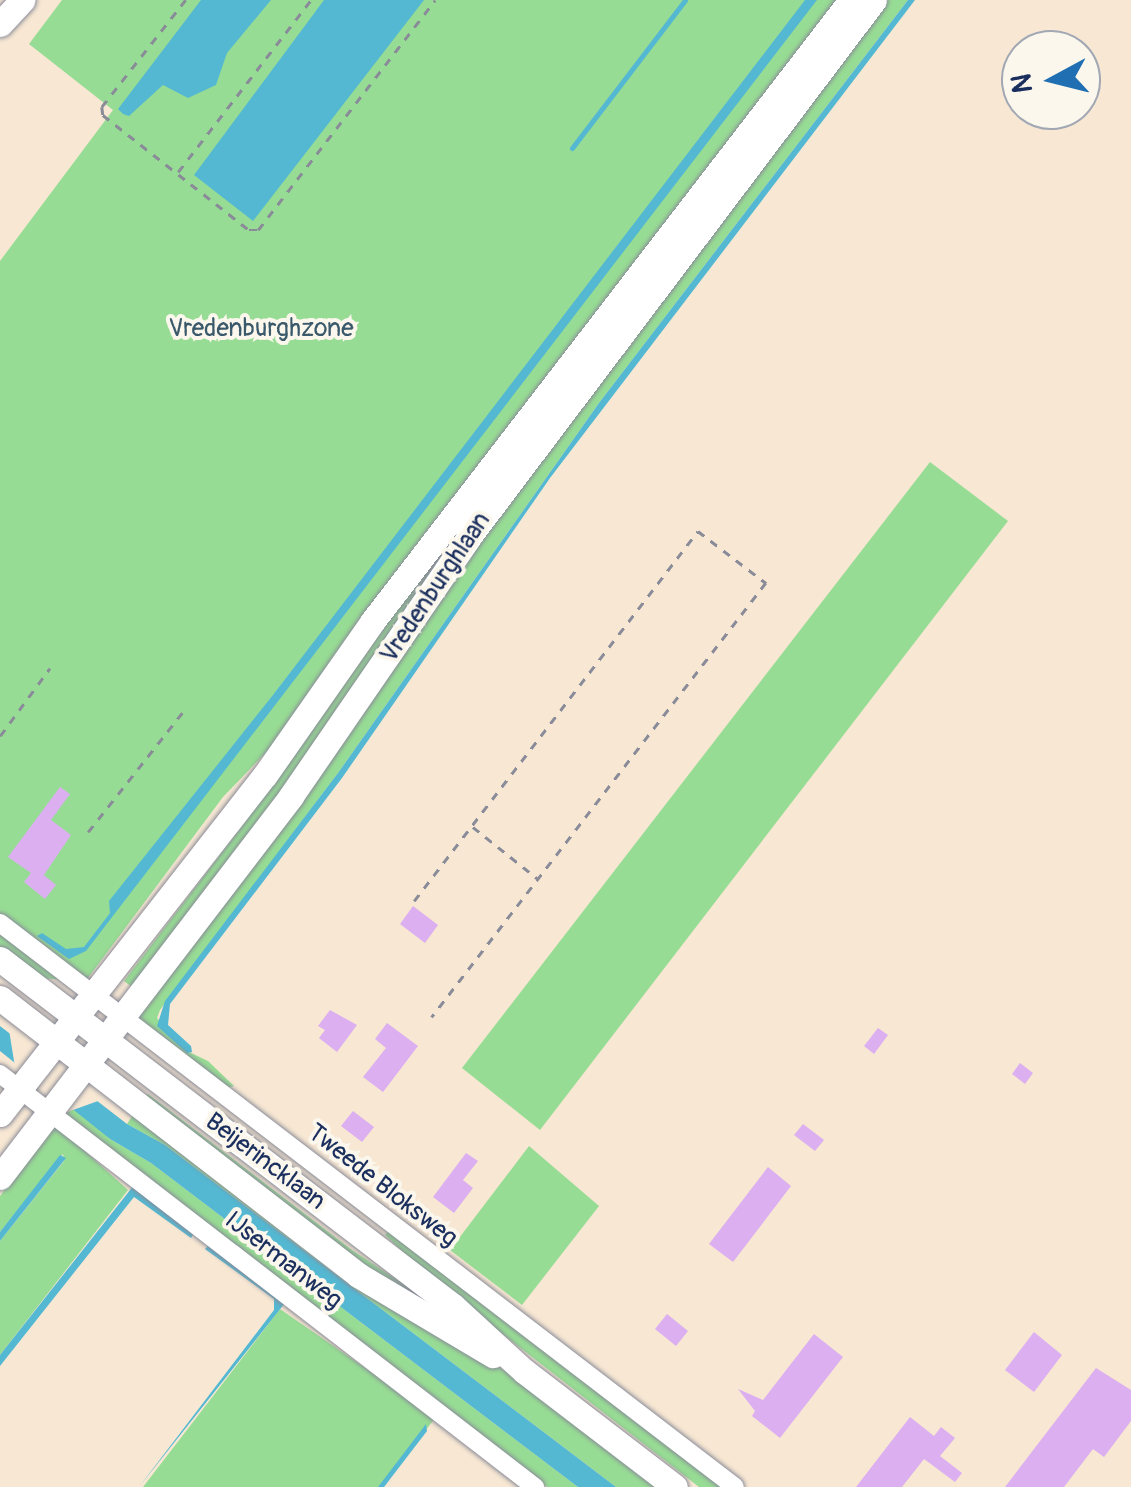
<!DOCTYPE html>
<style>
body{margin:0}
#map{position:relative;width:1131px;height:1487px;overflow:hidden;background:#f7e7d3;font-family:Pangolin,sans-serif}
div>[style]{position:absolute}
.green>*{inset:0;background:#97dc94}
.water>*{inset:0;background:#54b8d2}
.pier>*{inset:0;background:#f7e7d3}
.stream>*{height:5px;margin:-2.5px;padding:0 2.5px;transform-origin:2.5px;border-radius:2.5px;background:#54b8d2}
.building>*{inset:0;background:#dcaff1}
.path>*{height:2.5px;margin-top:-1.25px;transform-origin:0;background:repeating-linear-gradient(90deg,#898b98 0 8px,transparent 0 16px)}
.roads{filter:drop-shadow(0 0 2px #898b98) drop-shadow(0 0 2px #898b98)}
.street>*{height:18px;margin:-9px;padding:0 9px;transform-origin:9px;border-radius:9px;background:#fff}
.secondary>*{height:25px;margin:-12.5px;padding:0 12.5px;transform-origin:12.5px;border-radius:12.5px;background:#fff}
span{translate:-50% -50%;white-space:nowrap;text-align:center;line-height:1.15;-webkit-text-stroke:8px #fbf7ec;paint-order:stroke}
.park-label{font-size:25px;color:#3a5a6c}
.street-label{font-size:25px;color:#1b2f5e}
.north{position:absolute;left:1001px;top:30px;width:100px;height:100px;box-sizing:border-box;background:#fbf7ec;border:2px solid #a1a7b3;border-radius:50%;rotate:263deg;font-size:28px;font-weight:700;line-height:40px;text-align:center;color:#1b2f5e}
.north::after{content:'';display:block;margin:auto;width:35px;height:45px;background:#1f6fb2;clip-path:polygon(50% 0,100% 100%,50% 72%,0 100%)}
</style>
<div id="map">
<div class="green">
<i style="clip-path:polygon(62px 0,846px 0,275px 743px,223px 797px,82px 986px,0 923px,0 261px,113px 110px,29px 44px)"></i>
<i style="clip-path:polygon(880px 0,908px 0,599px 403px,338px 773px,160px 1010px,157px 1018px,191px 1053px,208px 1061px,234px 1086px,227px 1088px,137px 1021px,137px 1014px,406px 640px)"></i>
<i style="clip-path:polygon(730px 180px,136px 990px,124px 981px,246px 821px,331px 685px)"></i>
<i style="clip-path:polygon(930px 462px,1008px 521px,540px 1130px,462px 1068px)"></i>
<i style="clip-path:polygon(0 931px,64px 980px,42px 978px,0 948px)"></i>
<i style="clip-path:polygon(148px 1094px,352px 1250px,486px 1339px,355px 1259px,145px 1098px)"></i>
<i style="clip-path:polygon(76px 1108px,110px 1139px,151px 1163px,578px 1487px,547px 1487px,63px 1115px)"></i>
<i style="clip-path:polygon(134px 1113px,415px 1317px,513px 1376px,657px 1487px,616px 1487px,165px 1145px,127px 1124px)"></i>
<i style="clip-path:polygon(55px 1124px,128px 1190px,0 1355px,0 1241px,64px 1161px,63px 1154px,0 1232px,0 1196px)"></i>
<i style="clip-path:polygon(529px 1146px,599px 1206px,522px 1305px,450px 1250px)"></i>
<i style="clip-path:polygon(389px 1230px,723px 1487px,699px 1487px,432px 1279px,385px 1235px)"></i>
<i style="clip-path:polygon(280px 1309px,436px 1417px,381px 1487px,143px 1487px)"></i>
</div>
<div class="water">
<i style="clip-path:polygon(201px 0,271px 0,227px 53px,216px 85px,188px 98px,163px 85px,129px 116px,123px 114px,118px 109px)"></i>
<i style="clip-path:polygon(324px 0,424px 0,253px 221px,194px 175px)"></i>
<i style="clip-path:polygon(805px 0,817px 0,86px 951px,69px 959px,37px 936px,42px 933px,66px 949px,84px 947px,110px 913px,109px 901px,273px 695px)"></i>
<i style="clip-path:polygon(908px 0,915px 0,550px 478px,342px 778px,170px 1004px,168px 1025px,191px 1046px,192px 1052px,187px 1053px,157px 1026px,165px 1001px,338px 773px,599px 403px)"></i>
<i style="clip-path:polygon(0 1026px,127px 1124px,165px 1145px,616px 1487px,578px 1487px,151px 1163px,110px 1139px,0 1051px)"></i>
<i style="clip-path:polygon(60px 1155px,66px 1158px,0 1241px,0 1232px)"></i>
<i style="clip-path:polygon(134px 1185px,195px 1232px,191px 1238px,134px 1197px,0 1366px,0 1355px)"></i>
<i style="clip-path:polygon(208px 1246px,285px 1303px,139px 1487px,274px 1310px,274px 1299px,205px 1249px)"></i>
<i style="clip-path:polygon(426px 1424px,427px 1431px,384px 1487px,378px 1487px)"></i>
</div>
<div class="pier">
<i style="clip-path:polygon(9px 1030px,100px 1099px,98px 1101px,73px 1110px,15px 1067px)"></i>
</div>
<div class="stream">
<i style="left:572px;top:148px;width:186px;rotate:-52.6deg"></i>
</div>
<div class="building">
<i style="clip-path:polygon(60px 787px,70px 794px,51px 820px,71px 835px,44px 875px,56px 885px,45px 899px,24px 882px,31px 873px,8px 857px)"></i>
<i style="clip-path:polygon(413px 906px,438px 925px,425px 943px,400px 924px)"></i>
<i style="clip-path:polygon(330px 1010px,357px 1025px,337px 1052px,319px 1038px,325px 1030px,318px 1026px)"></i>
<i style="clip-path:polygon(387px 1023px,418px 1046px,383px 1092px,363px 1077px,386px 1048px,375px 1039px)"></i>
<i style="clip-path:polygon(878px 1028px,888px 1035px,874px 1054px,864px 1046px)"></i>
<i style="clip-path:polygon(1020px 1063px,1033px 1073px,1025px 1084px,1012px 1074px)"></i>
<i style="clip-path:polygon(353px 1111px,374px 1127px,362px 1142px,341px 1126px)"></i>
<i style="clip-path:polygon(803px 1124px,824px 1140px,815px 1151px,794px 1135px)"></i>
<i style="clip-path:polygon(466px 1153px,478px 1161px,463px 1180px,473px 1188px,454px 1213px,433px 1197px)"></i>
<i style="clip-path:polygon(768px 1167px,791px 1186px,733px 1262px,709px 1244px)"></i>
<i style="clip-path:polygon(667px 1314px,688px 1331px,676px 1346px,655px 1329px)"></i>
<i style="clip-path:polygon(1034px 1332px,1062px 1355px,1034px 1392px,1005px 1370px)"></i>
<i style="clip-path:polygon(814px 1334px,843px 1357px,780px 1438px,752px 1416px,755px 1411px,738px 1389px,763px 1400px)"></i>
<i style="clip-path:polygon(1096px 1368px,1131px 1390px,1131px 1421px,1104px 1457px,1093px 1449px,1064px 1487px,1005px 1487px)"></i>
<i style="clip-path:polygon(910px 1417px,934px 1436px,941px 1427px,955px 1438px,940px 1456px,962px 1473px,955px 1482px,924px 1459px,902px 1487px,856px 1487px)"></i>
</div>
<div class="path">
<i style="left:186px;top:0;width:136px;rotate:128.1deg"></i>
<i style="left:102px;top:107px;width:8px;rotate:83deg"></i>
<i style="left:103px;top:115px;width:186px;rotate:38.2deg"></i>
<i style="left:249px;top:230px;width:9px"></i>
<i style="left:258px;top:230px;width:290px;rotate:-52.4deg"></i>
<i style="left:178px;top:172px;width:217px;rotate:-52.3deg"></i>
<i style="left:0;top:736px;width:84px;rotate:-53.7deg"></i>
<i style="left:473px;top:827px;width:82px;rotate:38.6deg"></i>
<i style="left:88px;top:832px;width:152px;rotate:-51.7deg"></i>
<i style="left:414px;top:901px;width:466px;rotate:-52.5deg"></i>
<i style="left:698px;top:531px;width:86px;rotate:37.4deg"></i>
<i style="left:766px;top:583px;width:548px;rotate:127.58deg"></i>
</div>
<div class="roads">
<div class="street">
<i style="left:0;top:923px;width:926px;rotate:37.5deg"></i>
<i style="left:0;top:1074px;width:676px;rotate:37.67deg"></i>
</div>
<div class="secondary">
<i style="left:0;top:24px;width:33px;rotate:-47deg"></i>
<i style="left:0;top:959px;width:571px;rotate:37.45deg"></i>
<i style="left:453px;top:1306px;width:96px;rotate:42.5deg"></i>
<i style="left:524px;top:1371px;width:190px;rotate:37.5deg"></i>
<i style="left:0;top:998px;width:453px;rotate:37.7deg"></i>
<i style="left:358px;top:1275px;width:157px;rotate:30.7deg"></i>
<i style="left:0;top:1114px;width:430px;rotate:-52deg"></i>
<i style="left:265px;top:775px;width:187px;rotate:-55deg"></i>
<i style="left:372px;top:622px;width:785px;rotate:-52.4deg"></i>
<i style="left:0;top:1177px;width:479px;rotate:-52.6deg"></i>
<i style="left:291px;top:796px;width:313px;rotate:-55.5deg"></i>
<i style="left:468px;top:538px;width:674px;rotate:-52.96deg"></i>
</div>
</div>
<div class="park-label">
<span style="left:261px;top:329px">Vredenburghzone</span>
</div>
<div class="street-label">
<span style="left:436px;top:588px;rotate:-56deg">Vredenburghlaan</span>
<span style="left:265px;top:1162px;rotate:37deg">Beijerincklaan</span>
<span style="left:382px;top:1186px;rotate:38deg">Tweede Bloksweg</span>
<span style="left:283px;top:1261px;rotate:38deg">IJsermanweg</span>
</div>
<div class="north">N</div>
</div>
